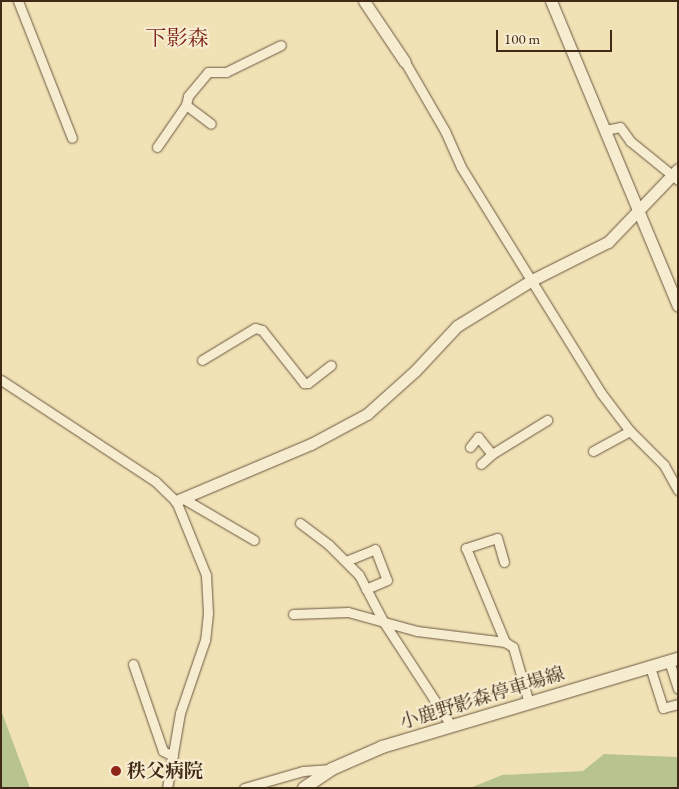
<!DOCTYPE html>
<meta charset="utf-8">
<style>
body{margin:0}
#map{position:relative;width:679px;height:789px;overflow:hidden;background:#f1e2b6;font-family:"EB Garamond","Noto Serif JP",serif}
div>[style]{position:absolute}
.green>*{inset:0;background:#b7c490}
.roads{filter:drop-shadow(0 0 1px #6c573f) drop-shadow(0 0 1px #6c573f)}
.minor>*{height:9px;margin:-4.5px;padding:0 4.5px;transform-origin:4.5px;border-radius:4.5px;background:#f6ecd0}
.tertiary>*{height:11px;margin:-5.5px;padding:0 5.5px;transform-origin:5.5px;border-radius:5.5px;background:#f6ecd0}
.secondary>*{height:12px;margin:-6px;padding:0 6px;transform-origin:6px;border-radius:6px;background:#f6ecd0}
.dots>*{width:14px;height:14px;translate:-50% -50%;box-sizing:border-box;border:2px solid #f6ecd0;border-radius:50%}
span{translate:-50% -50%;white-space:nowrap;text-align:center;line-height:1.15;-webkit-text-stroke:4px #f6ecd0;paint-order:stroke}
.street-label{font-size:19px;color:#402917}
.poi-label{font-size:19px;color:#402917;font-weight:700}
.left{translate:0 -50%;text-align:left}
.quarter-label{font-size:21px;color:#7a1f14}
.frame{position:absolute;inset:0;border:2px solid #402917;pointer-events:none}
.scale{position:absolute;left:496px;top:30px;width:116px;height:22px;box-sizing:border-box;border:2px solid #402917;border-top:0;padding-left:6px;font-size:15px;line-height:18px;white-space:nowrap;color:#402917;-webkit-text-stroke:4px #f6ecd0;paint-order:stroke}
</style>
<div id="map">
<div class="green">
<i style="clip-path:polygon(1px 710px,30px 788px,1px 788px)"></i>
<i style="clip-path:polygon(604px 754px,678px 757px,678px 788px,470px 788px,502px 775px,583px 771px)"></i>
</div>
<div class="roads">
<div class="minor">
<i style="left:18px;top:1px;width:147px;rotate:68.5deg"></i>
<i style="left:405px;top:62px;width:80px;rotate:59.9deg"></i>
<i style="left:445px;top:131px;width:39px;rotate:66deg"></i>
<i style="left:461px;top:167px;width:266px;rotate:58.2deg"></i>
<i style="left:601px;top:393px;width:48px;rotate:52.7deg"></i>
<i style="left:630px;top:431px;width:48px;rotate:45deg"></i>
<i style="left:664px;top:465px;width:29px;rotate:61deg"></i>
<i style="left:186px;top:105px;width:31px;rotate:37deg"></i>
<i style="left:605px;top:130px;width:15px;rotate:-11deg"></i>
<i style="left:620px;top:127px;width:17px;rotate:54deg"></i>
<i style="left:630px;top:141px;width:62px;rotate:39.1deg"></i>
<i style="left:157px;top:147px;width:51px;rotate:-55.4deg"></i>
<i style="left:186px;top:105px;width:9px;rotate:-77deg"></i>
<i style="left:188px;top:96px;width:31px;rotate:-50deg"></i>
<i style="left:208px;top:72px;width:18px"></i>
<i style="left:226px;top:72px;width:61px;rotate:-26.1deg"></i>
<i style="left:202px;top:360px;width:62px;rotate:-31.1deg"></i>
<i style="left:255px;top:328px;width:7px;rotate:16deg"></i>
<i style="left:262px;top:330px;width:68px;rotate:51.6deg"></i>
<i style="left:304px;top:383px;width:4px"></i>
<i style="left:308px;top:383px;width:29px;rotate:-38deg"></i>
<i style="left:1px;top:380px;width:184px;rotate:33.3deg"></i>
<i style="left:155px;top:481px;width:29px;rotate:44deg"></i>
<i style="left:176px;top:501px;width:80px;rotate:67.9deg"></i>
<i style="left:206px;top:575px;width:38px;rotate:87deg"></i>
<i style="left:208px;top:613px;width:27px;rotate:96deg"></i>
<i style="left:205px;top:640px;width:77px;rotate:108.9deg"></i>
<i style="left:180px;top:713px;width:76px;rotate:99.8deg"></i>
<i style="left:470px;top:447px;width:13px;rotate:-51deg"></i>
<i style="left:478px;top:437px;width:22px;rotate:51deg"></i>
<i style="left:593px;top:451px;width:42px;rotate:-28.4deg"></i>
<i style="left:481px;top:464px;width:15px;rotate:-42deg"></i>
<i style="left:492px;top:454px;width:65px;rotate:-31.7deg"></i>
<i style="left:184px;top:499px;width:81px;rotate:30.4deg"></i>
<i style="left:300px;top:523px;width:36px;rotate:37deg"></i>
<i style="left:329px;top:545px;width:42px;rotate:45deg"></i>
<i style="left:359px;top:575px;width:52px;rotate:62.4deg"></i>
<i style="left:383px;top:621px;width:126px;rotate:56.9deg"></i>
<i style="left:346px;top:561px;width:31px;rotate:-22deg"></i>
<i style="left:375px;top:549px;width:33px;rotate:69deg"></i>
<i style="left:387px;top:580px;width:23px;rotate:157deg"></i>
<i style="left:504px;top:562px;width:25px;rotate:-106deg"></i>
<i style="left:497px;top:538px;width:33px;rotate:162deg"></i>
<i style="left:466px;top:548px;width:102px;rotate:67.5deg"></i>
<i style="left:293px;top:614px;width:55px;rotate:-2.1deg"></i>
<i style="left:348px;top:612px;width:72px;rotate:15.4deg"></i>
<i style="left:417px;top:631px;width:89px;rotate:7.1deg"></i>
<i style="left:505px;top:642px;width:9px;rotate:32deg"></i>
<i style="left:513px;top:647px;width:58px;rotate:74.1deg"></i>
<i style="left:669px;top:661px;width:29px;rotate:72deg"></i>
<i style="left:133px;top:664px;width:92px;rotate:71deg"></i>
<i style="left:163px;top:751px;width:11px;rotate:27deg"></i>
<i style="left:650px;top:667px;width:43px;rotate:72.4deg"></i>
<i style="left:663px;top:708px;width:16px;rotate:-15deg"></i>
<i style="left:244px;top:788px;width:61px;rotate:-16.1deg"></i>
<i style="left:303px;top:771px;width:28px;rotate:-4deg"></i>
</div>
<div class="tertiary">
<i style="left:364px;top:1px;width:73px;rotate:56.1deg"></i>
<i style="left:551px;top:1px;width:330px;rotate:67.4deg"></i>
<i style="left:176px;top:501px;width:147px;rotate:-22.9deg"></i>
<i style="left:311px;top:444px;width:64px;rotate:-28.2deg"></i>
<i style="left:367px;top:414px;width:64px;rotate:-41.9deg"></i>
<i style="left:415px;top:371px;width:62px;rotate:-47deg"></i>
<i style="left:457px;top:326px;width:88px;rotate:-31.5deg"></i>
<i style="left:532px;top:280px;width:85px;rotate:-26.6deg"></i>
<i style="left:608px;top:242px;width:101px;rotate:-46.2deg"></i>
</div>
<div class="secondary">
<i style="left:304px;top:788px;width:34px;rotate:-34deg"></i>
<i style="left:332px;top:769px;width:55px;rotate:-23.7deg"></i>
<i style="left:382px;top:747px;width:309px;rotate:-16.6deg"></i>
</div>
</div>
<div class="dots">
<i style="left:116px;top:771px;background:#8f2418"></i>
</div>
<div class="street-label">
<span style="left:482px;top:698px;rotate:-17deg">小鹿野影森停車場線</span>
</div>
<div class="poi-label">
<span class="left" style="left:127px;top:771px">秩父病院</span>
</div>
<div class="quarter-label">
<span style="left:177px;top:38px">下影森</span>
</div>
<div class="frame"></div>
<div class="scale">100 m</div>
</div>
